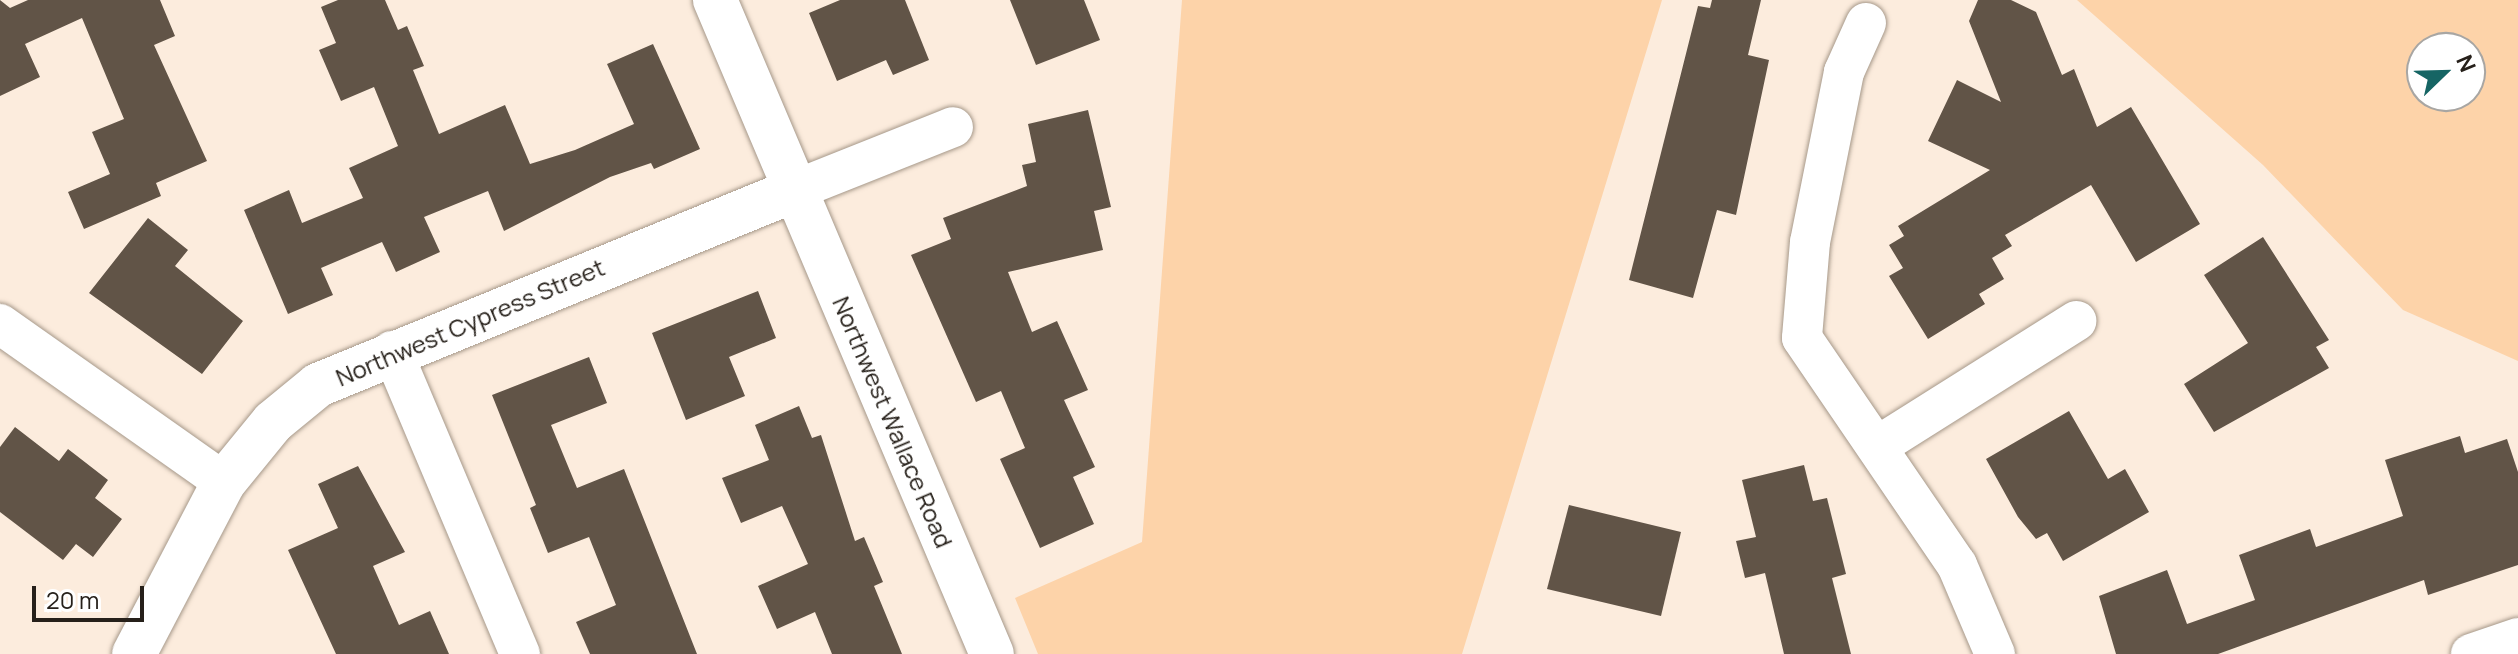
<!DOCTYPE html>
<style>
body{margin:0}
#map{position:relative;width:2518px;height:654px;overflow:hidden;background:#fcecdd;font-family:Manrope,sans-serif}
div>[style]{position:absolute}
.green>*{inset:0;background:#fdd3a9}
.building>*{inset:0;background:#615447}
.roads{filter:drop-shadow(0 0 2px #a69889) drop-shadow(0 0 2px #a69889)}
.minor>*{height:40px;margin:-20px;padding:0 20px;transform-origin:20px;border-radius:20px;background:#fff}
.tertiary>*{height:44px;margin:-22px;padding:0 22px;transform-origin:22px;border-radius:22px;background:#fff}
span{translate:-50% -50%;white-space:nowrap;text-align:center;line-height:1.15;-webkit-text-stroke:8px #fff;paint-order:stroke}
.street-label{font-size:24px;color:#26201a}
.north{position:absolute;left:2406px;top:32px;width:80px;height:80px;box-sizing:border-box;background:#fff;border:2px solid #a8a6a3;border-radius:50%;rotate:67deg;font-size:22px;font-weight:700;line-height:32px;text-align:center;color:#26201a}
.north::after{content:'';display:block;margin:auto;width:28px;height:36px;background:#166564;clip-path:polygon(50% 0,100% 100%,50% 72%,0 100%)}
.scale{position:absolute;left:32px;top:586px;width:112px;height:36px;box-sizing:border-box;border:4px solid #26201a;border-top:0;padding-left:10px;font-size:24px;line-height:28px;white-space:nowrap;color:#26201a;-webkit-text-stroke:6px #fff;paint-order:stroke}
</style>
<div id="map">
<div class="green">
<i style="clip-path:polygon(1182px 0,1662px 0,1462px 654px,1038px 654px,1015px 598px,1142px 542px)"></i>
<i style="clip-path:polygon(evenodd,2077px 0,2518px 0,2518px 361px,2403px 310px,2263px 165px,2077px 0,2470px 48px,2470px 96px,2422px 96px,2422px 48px,2470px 48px)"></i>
</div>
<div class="building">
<i style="clip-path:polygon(0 0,10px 8px,28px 0,160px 0,175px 36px,154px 45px,207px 161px,156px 183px,161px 196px,84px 229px,68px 192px,110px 174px,92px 132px,124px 119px,82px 18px,25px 44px,40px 77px,0 96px)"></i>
<i style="clip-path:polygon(338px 0,385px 0,398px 30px,407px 26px,424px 66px,413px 70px,439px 134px,505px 105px,530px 164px,575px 150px,634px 124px,607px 64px,653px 44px,700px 149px,654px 169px,651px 163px,610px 177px,504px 231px,488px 191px,424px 217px,440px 252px,396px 272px,382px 242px,321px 268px,333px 295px,288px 314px,244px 210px,289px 190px,302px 223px,363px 198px,349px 168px,398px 146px,374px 87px,341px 101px,319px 50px,336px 43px,321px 7px)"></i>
<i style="clip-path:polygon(840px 0,905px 0,929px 60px,893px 75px,886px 60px,837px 81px,809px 13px)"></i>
<i style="clip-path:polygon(1010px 0,1084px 0,1100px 40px,1036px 65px)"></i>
<i style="clip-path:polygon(1712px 0,1761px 0,1748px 55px,1769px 60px,1736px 215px,1717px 210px,1693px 298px,1629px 280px,1698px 6px,1710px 8px)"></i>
<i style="clip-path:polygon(1978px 0,2011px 0,2036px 12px,2062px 75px,2074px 69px,2097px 127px,2131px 107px,2200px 224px,2136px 262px,2091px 185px,2005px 235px,2012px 246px,1992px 258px,2004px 279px,1979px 294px,1985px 304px,1928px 339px,1889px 276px,1903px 268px,1889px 245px,1904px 236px,1898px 226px,1990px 170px,1928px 141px,1957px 80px,2001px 102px,1969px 21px)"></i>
<i style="clip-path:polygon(1088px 110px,1111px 207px,1094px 211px,1103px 250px,1008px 272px,1032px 332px,1057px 321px,1088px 390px,1064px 400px,1095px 467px,1073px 477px,1094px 524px,1040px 548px,1000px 459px,1025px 448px,1001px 391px,976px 402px,911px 255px,951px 239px,943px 218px,1027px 186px,1022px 165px,1036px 162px,1028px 124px)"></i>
<i style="clip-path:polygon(148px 218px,188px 250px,175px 266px,243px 321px,202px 374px,89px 293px)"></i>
<i style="clip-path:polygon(2263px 237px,2329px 340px,2316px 347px,2329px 368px,2214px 432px,2184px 384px,2248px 343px,2204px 275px)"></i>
<i style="clip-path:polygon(758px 291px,776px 338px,729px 357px,745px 396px,686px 420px,652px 333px)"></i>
<i style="clip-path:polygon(589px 357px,607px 403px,551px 425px,577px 488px,624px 469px,697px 654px,590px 654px,576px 622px,616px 605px,589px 537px,548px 553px,530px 508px,536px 505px,492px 395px)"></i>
<i style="clip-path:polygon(799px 406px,812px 438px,821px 435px,855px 541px,864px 537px,883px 582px,874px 586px,902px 654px,832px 654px,815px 612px,777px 629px,758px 586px,808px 564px,782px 506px,741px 523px,722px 478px,769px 460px,755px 425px)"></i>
<i style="clip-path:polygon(2069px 411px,2108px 479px,2125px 469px,2149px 512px,2063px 561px,2047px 533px,2036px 539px,2018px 517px,1986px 459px)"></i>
<i style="clip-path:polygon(15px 427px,59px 461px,68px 449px,108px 480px,95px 498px,122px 519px,93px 557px,76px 544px,63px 560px,0 512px,0 447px)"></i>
<i style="clip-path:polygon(2460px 436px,2465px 453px,2507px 439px,2518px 472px,2518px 565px,2428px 595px,2424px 580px,2218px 654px,2116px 654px,2099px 596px,2167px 570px,2187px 624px,2255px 600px,2239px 555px,2310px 529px,2316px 547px,2403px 516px,2385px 460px)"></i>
<i style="clip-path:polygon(1804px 465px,1813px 501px,1827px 498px,1846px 574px,1832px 578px,1851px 654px,1784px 654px,1765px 573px,1745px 578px,1736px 541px,1756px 537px,1742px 480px)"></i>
<i style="clip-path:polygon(358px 466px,405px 552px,373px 566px,399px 625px,430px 611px,449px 654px,336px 654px,288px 550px,338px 528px,318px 484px)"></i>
<i style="clip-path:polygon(1569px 505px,1681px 532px,1661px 616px,1547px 589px)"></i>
</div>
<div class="roads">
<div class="minor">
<i style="left:1866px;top:23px;width:54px;rotate:114.2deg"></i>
<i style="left:1844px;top:72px;width:173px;rotate:101.3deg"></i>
<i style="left:1810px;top:242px;width:96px;rotate:94.8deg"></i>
<i style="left:1802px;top:338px;width:275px;rotate:55.7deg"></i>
<i style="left:1957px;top:565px;width:97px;rotate:66.9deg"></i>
<i style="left:795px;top:190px;width:170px;rotate:-21.7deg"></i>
<i style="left:0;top:324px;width:274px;rotate:35.2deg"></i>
<i style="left:392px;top:351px;width:329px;rotate:67.1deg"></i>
<i style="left:1881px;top:444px;width:231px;rotate:-32.2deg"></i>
<i style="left:2471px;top:654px;width:50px;rotate:-18.8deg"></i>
</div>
<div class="tertiary">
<i style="left:715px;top:0;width:710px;rotate:67.05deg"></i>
<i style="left:134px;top:654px;width:194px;rotate:-62.4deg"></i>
<i style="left:224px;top:482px;width:77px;rotate:-50.8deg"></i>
<i style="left:273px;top:422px;width:58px;rotate:-39.4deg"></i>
<i style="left:318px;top:385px;width:515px;rotate:-22.23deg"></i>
</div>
</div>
<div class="street-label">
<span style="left:470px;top:322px;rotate:-23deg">Northwest Cypress Street</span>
<span style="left:893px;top:422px;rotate:67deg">Northwest Wallace Road</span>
</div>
<div class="north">N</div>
<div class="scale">20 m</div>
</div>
